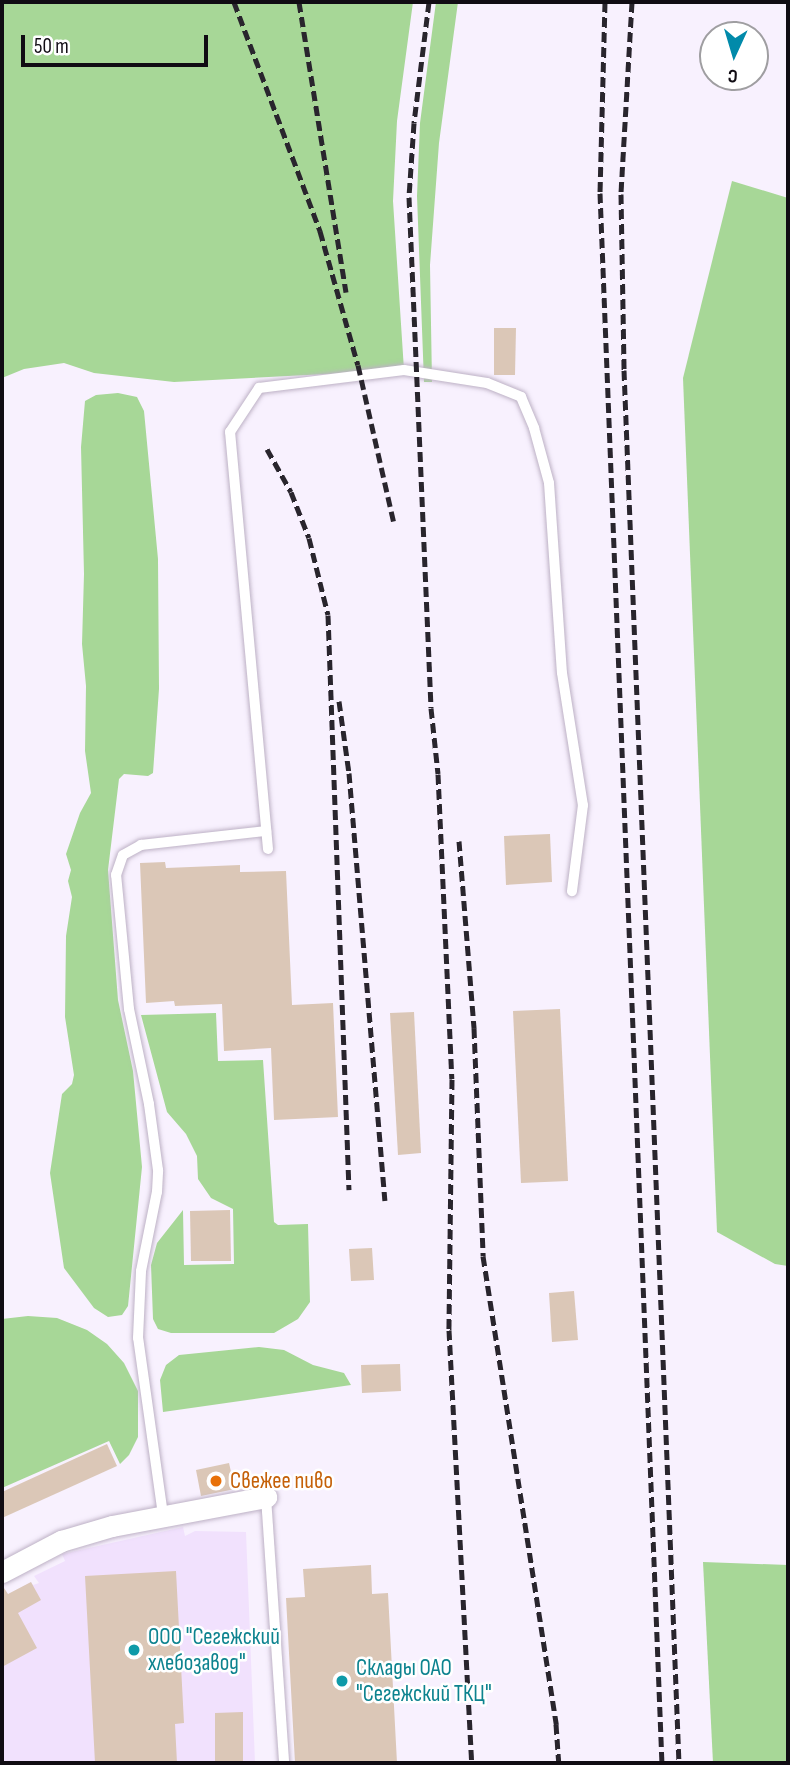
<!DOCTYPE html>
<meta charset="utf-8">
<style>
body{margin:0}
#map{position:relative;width:790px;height:1765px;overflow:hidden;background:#f8f1fe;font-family:"Sofia Sans Condensed",sans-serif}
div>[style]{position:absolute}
.built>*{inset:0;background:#f1e1fd}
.green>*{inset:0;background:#a7d797}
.building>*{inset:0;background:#dbc7b7}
.roads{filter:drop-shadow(0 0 2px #bdb1c5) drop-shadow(0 0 2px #bdb1c5)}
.service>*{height:10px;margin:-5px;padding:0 5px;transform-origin:5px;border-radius:5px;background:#fff}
.minor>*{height:21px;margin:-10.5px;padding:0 10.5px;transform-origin:10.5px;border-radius:10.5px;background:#fff}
.rail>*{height:5px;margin-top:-2.5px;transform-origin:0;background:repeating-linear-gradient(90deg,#29252d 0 10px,transparent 0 15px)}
.dots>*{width:19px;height:19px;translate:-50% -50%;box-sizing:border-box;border:4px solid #fff;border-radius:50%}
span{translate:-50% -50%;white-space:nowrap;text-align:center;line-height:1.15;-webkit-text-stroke:5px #fff;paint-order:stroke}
.food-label{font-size:23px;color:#c56008}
.left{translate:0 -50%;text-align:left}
.culture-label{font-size:23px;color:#0d838f}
.frame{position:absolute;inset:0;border:4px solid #100c13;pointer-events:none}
.north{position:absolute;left:699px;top:21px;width:70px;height:70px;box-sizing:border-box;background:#fff;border:2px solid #9f9ea1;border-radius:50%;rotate:184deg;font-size:19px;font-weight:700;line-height:28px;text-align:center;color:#100c13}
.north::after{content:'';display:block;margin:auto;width:24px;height:32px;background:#018aaa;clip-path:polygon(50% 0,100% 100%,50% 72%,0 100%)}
.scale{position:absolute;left:21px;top:35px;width:187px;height:32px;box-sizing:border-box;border:4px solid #100c13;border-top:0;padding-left:9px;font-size:21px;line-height:24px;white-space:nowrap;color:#100c13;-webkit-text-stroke:5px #fff;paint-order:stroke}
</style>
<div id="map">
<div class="built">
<i style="clip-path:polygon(183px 1527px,185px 1536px,195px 1531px,246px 1532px,255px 1763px,2px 1763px,2px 1598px,31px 1582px,33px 1585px,39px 1583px,34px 1576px,65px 1561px,62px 1554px)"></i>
</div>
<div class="green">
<i style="clip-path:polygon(2px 2px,413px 2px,397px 121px,393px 201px,404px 370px,174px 382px,94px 373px,64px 363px,24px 369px,2px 378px)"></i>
<i style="clip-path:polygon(436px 2px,458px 2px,439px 143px,430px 265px,432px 382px,424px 382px,417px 196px,420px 123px)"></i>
<i style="clip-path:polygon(732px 181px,788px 198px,788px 1266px,775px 1264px,717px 1232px,683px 378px)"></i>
<i style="clip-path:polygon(118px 393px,137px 397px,144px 411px,158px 559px,159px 689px,153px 773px,148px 776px,124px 774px,119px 779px,108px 870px,118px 1000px,133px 1071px,142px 1167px,128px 1306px,122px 1315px,108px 1317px,94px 1308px,64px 1268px,50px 1173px,62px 1094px,72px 1084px,74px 1075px,65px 1017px,66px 936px,72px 897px,68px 881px,71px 870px,66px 854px,80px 813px,91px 793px,85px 751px,86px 686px,82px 644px,84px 574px,81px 447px,85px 401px,96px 395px)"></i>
<i style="clip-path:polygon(216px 1013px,218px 1061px,263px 1060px,274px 1222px,278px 1225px,308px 1224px,310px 1302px,298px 1319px,274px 1333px,171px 1333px,158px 1329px,153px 1319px,151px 1265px,157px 1243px,183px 1210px,184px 1265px,234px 1264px,233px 1209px,211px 1198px,198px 1179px,197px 1156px,186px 1134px,167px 1112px,141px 1015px)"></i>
<i style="clip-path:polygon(28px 1316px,57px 1318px,87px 1330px,107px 1344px,124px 1363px,138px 1391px,138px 1437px,129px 1455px,120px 1464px,109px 1441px,2px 1488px,2px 1319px)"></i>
<i style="clip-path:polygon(259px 1347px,284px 1350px,313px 1365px,344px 1373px,351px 1385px,163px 1412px,160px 1380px,166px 1365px,179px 1355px)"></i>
<i style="clip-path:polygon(703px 1562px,788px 1565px,788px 1763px,713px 1763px)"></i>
</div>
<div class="building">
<i style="clip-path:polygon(494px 328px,516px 328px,515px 375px,494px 375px)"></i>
<i style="clip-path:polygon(550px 834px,552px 882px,506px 885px,504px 836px)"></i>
<i style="clip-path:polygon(165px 862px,166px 868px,240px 865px,240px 872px,286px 871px,292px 1005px,333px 1003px,338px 1117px,274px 1120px,271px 1048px,224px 1051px,222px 1004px,175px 1006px,174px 1001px,146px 1003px,140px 863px)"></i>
<i style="clip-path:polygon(560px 1009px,568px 1181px,521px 1183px,513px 1011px)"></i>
<i style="clip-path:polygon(414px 1012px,421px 1153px,398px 1155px,390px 1013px)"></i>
<i style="clip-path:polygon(230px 1210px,231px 1261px,191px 1261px,190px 1211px)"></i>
<i style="clip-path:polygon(372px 1248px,374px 1280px,351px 1281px,349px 1249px)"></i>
<i style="clip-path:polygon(574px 1291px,578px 1340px,552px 1342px,549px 1293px)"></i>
<i style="clip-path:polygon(400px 1364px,401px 1391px,362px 1393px,361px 1365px)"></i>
<i style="clip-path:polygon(107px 1444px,117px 1466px,2px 1518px,2px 1492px)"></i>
<i style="clip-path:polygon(229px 1463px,235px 1489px,201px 1496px,196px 1470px)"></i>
<i style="clip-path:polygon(371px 1565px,372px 1594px,388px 1593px,397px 1763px,295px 1763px,286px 1598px,305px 1597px,303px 1569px)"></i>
<i style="clip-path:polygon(176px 1571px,184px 1723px,175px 1724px,177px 1763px,95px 1763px,85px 1576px)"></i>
<i style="clip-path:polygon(31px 1582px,41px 1600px,18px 1613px,37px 1648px,2px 1667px,2px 1585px,8px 1594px)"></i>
<i style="clip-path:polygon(243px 1712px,243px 1763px,215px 1763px,215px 1713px)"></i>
</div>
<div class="roads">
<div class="service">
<i style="left:268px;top:849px;width:419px;rotate:-95.2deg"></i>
<i style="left:230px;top:432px;width:53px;rotate:-56.6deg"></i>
<i style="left:259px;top:388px;width:146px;rotate:-7.1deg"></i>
<i style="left:404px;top:370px;width:84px;rotate:8.9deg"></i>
<i style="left:487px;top:383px;width:37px;rotate:22deg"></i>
<i style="left:521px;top:397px;width:34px;rotate:67deg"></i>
<i style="left:534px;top:428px;width:57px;rotate:74.7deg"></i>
<i style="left:549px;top:483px;width:190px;rotate:86.1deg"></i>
<i style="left:562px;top:673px;width:134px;rotate:81deg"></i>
<i style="left:583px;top:805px;width:87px;rotate:97.3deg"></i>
<i style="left:266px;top:1497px;width:267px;rotate:86.1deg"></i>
<i style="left:163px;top:1515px;width:179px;rotate:-98deg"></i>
<i style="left:138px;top:1338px;width:67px;rotate:-87.4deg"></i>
<i style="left:141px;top:1271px;width:81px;rotate:-78.6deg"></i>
<i style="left:157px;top:1192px;width:22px;rotate:-87deg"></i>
<i style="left:158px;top:1170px;width:67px;rotate:-97.8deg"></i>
<i style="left:149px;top:1104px;width:97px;rotate:-101.9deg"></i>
<i style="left:129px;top:1009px;width:135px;rotate:-95.5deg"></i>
<i style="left:116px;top:875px;width:21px;rotate:-71deg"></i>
<i style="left:123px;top:855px;width:21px;rotate:-29deg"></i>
<i style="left:141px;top:845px;width:126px;rotate:-6.4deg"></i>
</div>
<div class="minor">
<i style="left:2px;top:1572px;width:67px;rotate:-27.7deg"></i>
<i style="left:61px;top:1541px;width:53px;rotate:-16.4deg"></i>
<i style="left:112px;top:1526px;width:157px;rotate:-10.7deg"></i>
</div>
</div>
<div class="rail">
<i style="left:234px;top:2px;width:245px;rotate:69.4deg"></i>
<i style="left:320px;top:231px;width:139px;rotate:74.2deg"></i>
<i style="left:358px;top:365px;width:163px;rotate:77.2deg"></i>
<i style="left:299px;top:2px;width:294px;rotate:80.8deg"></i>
<i style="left:429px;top:2px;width:122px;rotate:97.1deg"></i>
<i style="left:414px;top:123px;width:74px;rotate:93.9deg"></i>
<i style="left:409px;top:197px;width:511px;rotate:87.53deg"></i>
<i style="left:431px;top:708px;width:66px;rotate:83.9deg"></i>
<i style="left:438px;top:774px;width:305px;rotate:87.4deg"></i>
<i style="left:452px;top:1079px;width:251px;rotate:90.7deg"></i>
<i style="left:449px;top:1330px;width:434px;rotate:87deg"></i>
<i style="left:605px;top:2px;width:191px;rotate:91.5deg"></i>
<i style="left:600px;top:193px;width:1571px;rotate:87.74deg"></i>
<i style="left:632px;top:2px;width:192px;rotate:93.3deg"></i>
<i style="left:621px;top:194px;width:176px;rotate:89deg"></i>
<i style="left:624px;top:370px;width:1394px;rotate:87.74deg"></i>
<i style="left:267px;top:449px;width:49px;rotate:60.8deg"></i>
<i style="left:291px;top:492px;width:49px;rotate:68.6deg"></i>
<i style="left:309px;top:538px;width:79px;rotate:76.1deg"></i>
<i style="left:328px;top:615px;width:575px;rotate:87.91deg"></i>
<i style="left:339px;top:701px;width:73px;rotate:82.1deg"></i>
<i style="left:349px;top:773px;width:429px;rotate:85.2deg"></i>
<i style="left:459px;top:841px;width:188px;rotate:85.4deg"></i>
<i style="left:474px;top:1028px;width:228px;rotate:87.7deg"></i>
<i style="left:483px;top:1256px;width:474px;rotate:81.1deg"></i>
<i style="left:556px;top:1724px;width:39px;rotate:86deg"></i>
</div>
<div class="dots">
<i style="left:216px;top:1481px;background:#e8710a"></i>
<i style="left:134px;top:1650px;background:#0f9aa8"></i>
<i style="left:342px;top:1681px;background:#0f9aa8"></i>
</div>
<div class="food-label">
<span class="left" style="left:230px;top:1481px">Свежее пиво</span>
</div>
<div class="culture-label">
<span class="left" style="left:148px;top:1650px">ООО "Сегежский<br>хлебозавод"</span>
<span class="left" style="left:356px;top:1681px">Склады ОАО<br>"Сегежский ТКЦ"</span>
</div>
<div class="frame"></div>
<div class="north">С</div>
<div class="scale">50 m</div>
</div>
